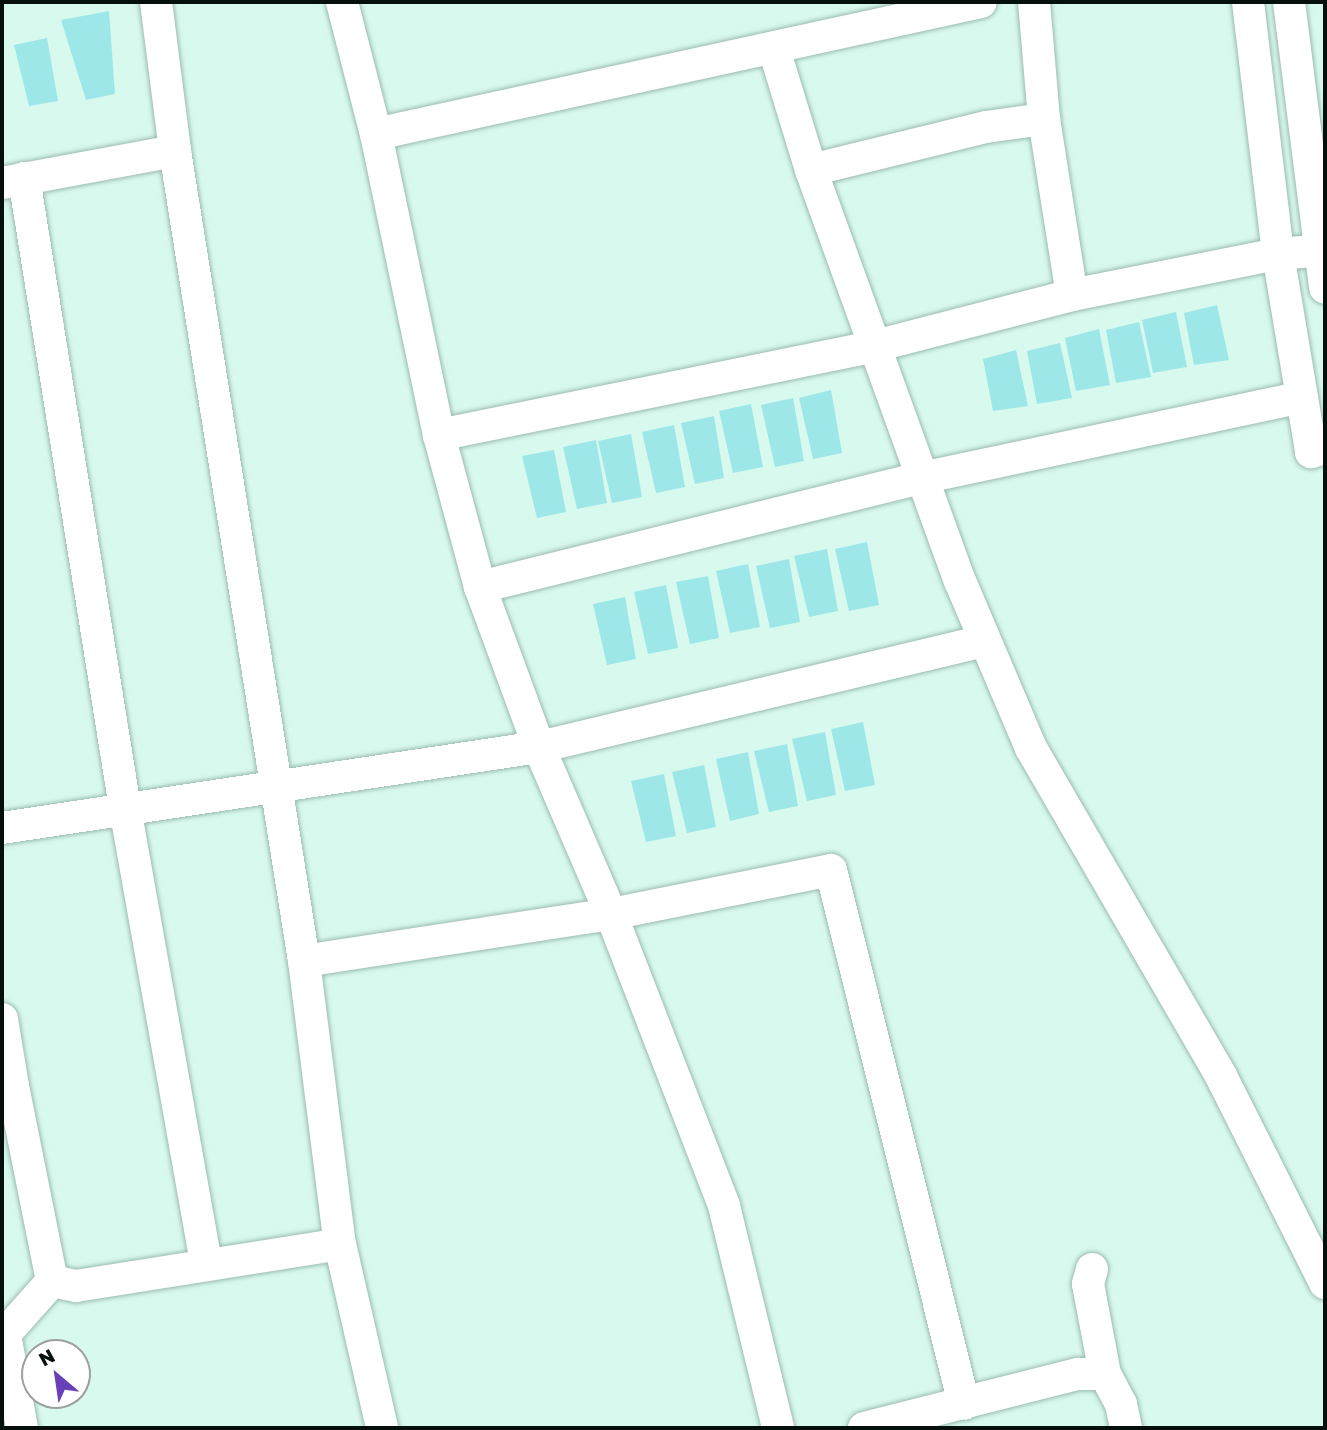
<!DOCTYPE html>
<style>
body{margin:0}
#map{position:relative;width:1327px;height:1430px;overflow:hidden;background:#d8f9ee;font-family:"Golos Text",sans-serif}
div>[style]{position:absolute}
.building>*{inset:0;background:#9ee7e8}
.roads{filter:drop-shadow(0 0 2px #9bbbb0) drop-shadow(0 0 2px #9bbbb0)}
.minor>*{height:32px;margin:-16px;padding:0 16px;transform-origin:16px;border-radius:16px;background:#fff}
span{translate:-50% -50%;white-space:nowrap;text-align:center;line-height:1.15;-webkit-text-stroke:5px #fff;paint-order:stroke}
.frame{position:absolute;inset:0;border:4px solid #05100d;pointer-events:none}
.north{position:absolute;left:21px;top:1339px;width:70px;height:70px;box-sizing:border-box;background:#fff;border:2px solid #9b9f9e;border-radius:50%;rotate:331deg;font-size:19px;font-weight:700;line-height:28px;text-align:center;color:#05100d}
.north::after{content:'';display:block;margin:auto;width:24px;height:32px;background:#6840b9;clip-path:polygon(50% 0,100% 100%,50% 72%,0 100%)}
</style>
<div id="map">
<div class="building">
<i style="clip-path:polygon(109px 11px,115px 94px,86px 100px,61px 20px)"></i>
<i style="clip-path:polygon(47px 38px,58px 101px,29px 106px,14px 45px)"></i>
<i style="clip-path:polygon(1217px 305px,1229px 360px,1194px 365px,1184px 313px)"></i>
<i style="clip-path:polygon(1176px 312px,1187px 367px,1153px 373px,1142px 320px)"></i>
<i style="clip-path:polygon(1139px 322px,1151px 377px,1116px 383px,1106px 330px)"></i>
<i style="clip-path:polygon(1099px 329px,1110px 385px,1076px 391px,1065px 338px)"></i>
<i style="clip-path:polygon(1060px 343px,1072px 398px,1037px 404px,1027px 351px)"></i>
<i style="clip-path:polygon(1016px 350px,1028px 406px,993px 411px,983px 359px)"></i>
<i style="clip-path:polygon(831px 390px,842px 453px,813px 459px,799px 398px)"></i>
<i style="clip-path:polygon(793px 398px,804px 461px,775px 467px,761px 405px)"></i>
<i style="clip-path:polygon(751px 404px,763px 467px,733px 473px,719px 411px)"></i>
<i style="clip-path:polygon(714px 416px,724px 478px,695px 484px,681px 423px)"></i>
<i style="clip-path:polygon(674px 425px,685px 487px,656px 493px,642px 432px)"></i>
<i style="clip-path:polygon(631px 434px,642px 497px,612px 503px,598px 441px)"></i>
<i style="clip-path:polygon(596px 440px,607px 503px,577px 509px,563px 447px)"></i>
<i style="clip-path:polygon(554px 450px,566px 512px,537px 518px,522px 456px)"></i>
<i style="clip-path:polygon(867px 542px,879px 605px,849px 611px,835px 549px)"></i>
<i style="clip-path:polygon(827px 549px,838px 611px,809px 617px,794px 556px)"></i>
<i style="clip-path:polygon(789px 559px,800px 622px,770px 628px,756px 566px)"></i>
<i style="clip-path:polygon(748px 564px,760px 627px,730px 633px,716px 571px)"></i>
<i style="clip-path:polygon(708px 576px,719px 638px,690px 644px,676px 582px)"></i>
<i style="clip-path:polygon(666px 585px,678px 648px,648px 654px,634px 592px)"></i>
<i style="clip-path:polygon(625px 597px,636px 659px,607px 665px,593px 604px)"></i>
<i style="clip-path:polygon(863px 722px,875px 785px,845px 791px,831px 729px)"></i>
<i style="clip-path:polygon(825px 732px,836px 795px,807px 801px,792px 739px)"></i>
<i style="clip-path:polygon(787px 744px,798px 806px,769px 812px,754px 751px)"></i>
<i style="clip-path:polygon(748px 752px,759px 814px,730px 821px,716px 759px)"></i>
<i style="clip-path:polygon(704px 765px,716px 827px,687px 833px,672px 772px)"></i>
<i style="clip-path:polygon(664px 774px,676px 836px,646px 842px,631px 781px)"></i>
</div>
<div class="roads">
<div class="minor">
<i style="left:156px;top:2px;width:150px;rotate:82.7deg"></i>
<i style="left:175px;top:151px;width:820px;rotate:80.95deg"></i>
<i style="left:304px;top:961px;width:285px;rotate:82.8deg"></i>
<i style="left:340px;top:1244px;width:189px;rotate:77.1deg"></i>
<i style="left:342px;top:2px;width:136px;rotate:75.6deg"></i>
<i style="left:376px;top:134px;width:308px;rotate:78.2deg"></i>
<i style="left:439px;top:435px;width:157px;rotate:74.9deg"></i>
<i style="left:480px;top:587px;width:171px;rotate:69.8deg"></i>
<i style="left:539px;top:747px;width:182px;rotate:66.7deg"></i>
<i style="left:611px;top:914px;width:313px;rotate:68.8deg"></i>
<i style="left:724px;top:1206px;width:228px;rotate:76.3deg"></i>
<i style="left:1034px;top:2px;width:117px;rotate:85.1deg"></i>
<i style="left:1044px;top:119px;width:178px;rotate:81deg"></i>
<i style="left:1248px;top:2px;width:254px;rotate:83.2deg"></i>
<i style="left:1278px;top:254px;width:201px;rotate:80.5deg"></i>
<i style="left:1311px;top:452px;width:15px;rotate:-16deg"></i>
<i style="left:1289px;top:2px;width:288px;rotate:82.8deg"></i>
<i style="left:774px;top:49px;width:127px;rotate:73deg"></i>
<i style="left:811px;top:170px;width:437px;rotate:70.1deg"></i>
<i style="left:960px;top:581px;width:181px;rotate:67deg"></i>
<i style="left:1031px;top:748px;width:379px;rotate:59.9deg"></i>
<i style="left:1221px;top:1076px;width:232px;rotate:63.3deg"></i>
<i style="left:376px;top:134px;width:619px;rotate:-12.31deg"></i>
<i style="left:811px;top:170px;width:180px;rotate:-13.8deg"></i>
<i style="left:986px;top:127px;width:59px;rotate:-7.9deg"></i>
<i style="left:24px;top:178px;width:638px;rotate:80.89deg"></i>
<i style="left:125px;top:808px;width:464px;rotate:79.9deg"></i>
<i style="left:2px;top:183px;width:176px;rotate:-10.5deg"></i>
<i style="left:439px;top:435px;width:445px;rotate:-11.5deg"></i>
<i style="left:875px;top:346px;width:203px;rotate:-14.5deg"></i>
<i style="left:1072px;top:295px;width:210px;rotate:-11.3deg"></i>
<i style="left:1278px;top:254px;width:47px;rotate:-4.9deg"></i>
<i style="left:480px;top:587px;width:459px;rotate:-13.9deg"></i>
<i style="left:926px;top:477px;width:384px;rotate:-12deg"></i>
<i style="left:2px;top:828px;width:543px;rotate:-8.58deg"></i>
<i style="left:539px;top:747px;width:458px;rotate:-13.4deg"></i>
<i style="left:304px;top:961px;width:311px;rotate:-8.7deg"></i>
<i style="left:611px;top:914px;width:224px;rotate:-11.3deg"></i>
<i style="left:831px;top:870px;width:550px;rotate:76.01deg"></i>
<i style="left:2px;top:1019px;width:68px;rotate:80.7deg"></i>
<i style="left:13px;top:1086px;width:11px;rotate:170deg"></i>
<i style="left:13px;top:1086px;width:199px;rotate:78.7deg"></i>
<i style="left:1092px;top:1269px;width:16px;rotate:105deg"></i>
<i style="left:1088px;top:1284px;width:92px;rotate:79.3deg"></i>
<i style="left:1105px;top:1374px;width:34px;rotate:62deg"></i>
<i style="left:1121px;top:1404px;width:25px;rotate:78deg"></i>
<i style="left:52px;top:1281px;width:25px;rotate:12deg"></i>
<i style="left:76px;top:1286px;width:267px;rotate:-9deg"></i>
<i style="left:22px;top:1428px;width:96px;rotate:-100.3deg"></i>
<i style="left:5px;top:1334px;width:71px;rotate:-48.4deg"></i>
<i style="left:864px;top:1428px;width:221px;rotate:-14.2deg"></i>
<i style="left:1078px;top:1374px;width:27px"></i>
</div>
</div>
<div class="frame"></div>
<div class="north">N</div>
</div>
